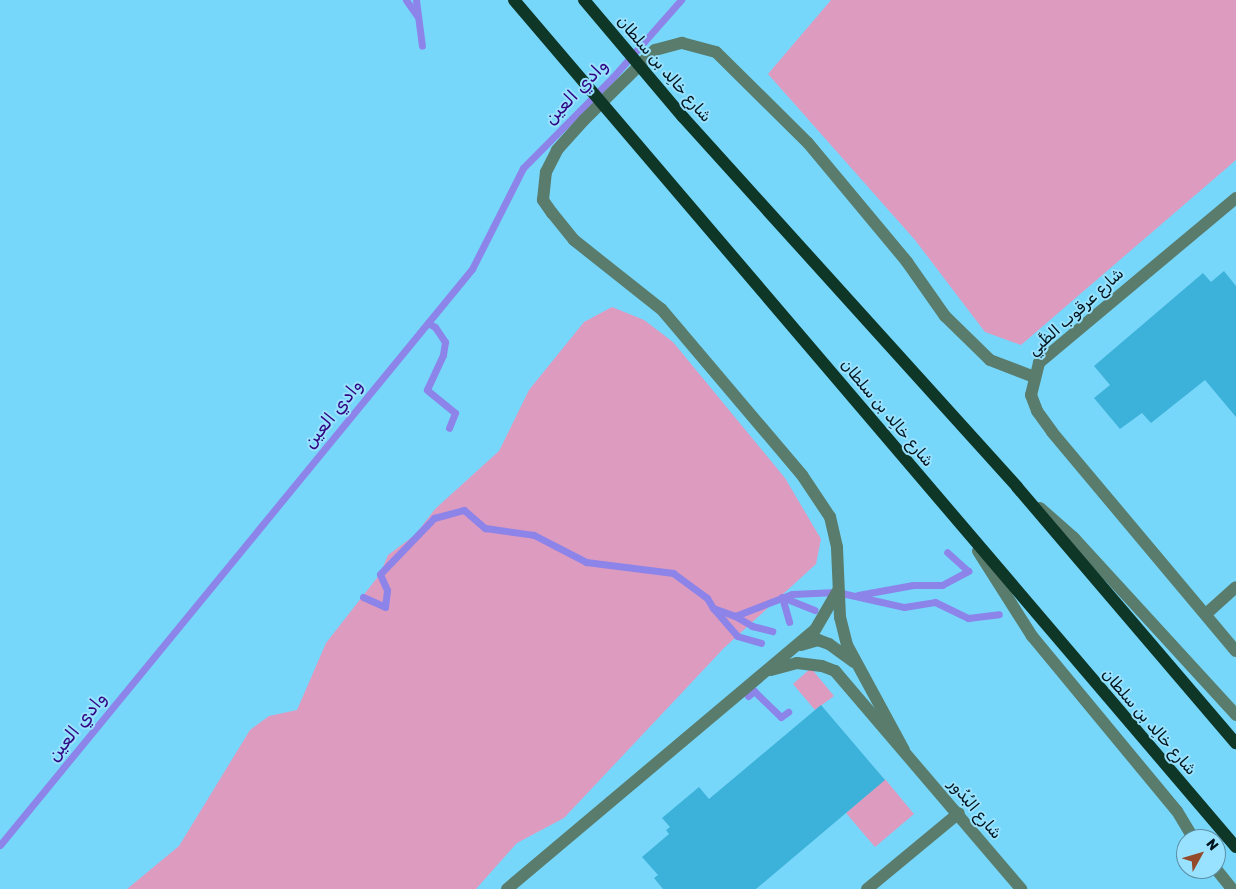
<!DOCTYPE html>
<meta charset="utf-8">
<style>
body{margin:0}
#map{position:relative;width:1236px;height:889px;overflow:hidden;background:#77d7fb;font-family:Rubik,Cairo,sans-serif}
div>[style]{position:absolute}
.green>*{inset:0;background:#dd9bc0}
.stream>*{height:7px;margin:-3.5px;padding:0 3.5px;transform-origin:3.5px;border-radius:3.5px;background:#8c84e9}
.building>*{inset:0;background:#3cb1d9}
.minor>*{height:12px;margin:-6px;padding:0 6px;transform-origin:6px;border-radius:6px;background:#597c6c}
.major>*{height:12px;margin:-6px;padding:0 6px;transform-origin:6px;border-radius:6px;background:#0f3728}
span{translate:-50% -50%;white-space:nowrap;text-align:center;line-height:1.15;-webkit-text-stroke:4px #98e2ff;paint-order:stroke}
.street-label{font-size:16px;color:#01131b}
.water-label{font-size:18px;color:#300381;font-style:italic}
.north{position:absolute;left:1176px;top:829px;width:50px;height:50px;box-sizing:border-box;background:#98e2ff;border:1px solid #5c8fa4;border-radius:50%;rotate:51deg;font-size:14px;font-weight:700;line-height:20px;text-align:center;color:#01131b}
.north::after{content:'';display:block;margin:auto;width:18px;height:22px;background:#934b29;clip-path:polygon(50% 0,100% 100%,50% 72%,0 100%)}
</style>
<div id="map">
<div class="green">
<i style="clip-path:polygon(831px 0,1236px 0,1236px 160px,1021px 345px,985px 332px,915px 240px,768px 74px)"></i>
<i style="clip-path:polygon(612px 307px,644px 320px,673px 342px,785px 478px,821px 539px,816px 564px,724px 648px,564px 818px,517px 843px,476px 889px,127px 889px,179px 846px,250px 730px,269px 716px,297px 710px,326px 643px,380px 574px,388px 555px,415px 535px,435px 509px,499px 451px,529px 390px,584px 322px)"></i>
<i style="clip-path:polygon(811px 668px,834px 696px,815px 710px,793px 684px)"></i>
<i style="clip-path:polygon(885px 779px,914px 814px,875px 847px,846px 813px)"></i>
</div>
<div class="stream">
<i style="left:406px;top:0;width:19px;rotate:55deg"></i>
<i style="left:416px;top:0;width:46px;rotate:82.6deg"></i>
<i style="left:428px;top:323px;width:8px;rotate:30deg"></i>
<i style="left:435px;top:327px;width:18px;rotate:56deg"></i>
<i style="left:445px;top:342px;width:13px;rotate:99deg"></i>
<i style="left:443px;top:355px;width:38px;rotate:115deg"></i>
<i style="left:427px;top:390px;width:36px;rotate:39deg"></i>
<i style="left:455px;top:413px;width:16px;rotate:112deg"></i>
<i style="left:858px;top:595px;width:56px;rotate:-10.3deg"></i>
<i style="left:913px;top:585px;width:29px"></i>
<i style="left:942px;top:585px;width:30px;rotate:-28deg"></i>
<i style="left:968px;top:571px;width:28px;rotate:-138deg"></i>
<i style="left:363px;top:597px;width:24px;rotate:24deg"></i>
<i style="left:385px;top:607px;width:17px;rotate:-83deg"></i>
<i style="left:387px;top:590px;width:17px;rotate:-114deg"></i>
<i style="left:380px;top:574px;width:78px;rotate:-46deg"></i>
<i style="left:434px;top:518px;width:31px;rotate:-15deg"></i>
<i style="left:464px;top:510px;width:28px;rotate:41deg"></i>
<i style="left:485px;top:528px;width:49px;rotate:8.1deg"></i>
<i style="left:534px;top:535px;width:59px;rotate:27.4deg"></i>
<i style="left:586px;top:562px;width:88px;rotate:7.2deg"></i>
<i style="left:673px;top:573px;width:42px;rotate:36.3deg"></i>
<i style="left:707px;top:598px;width:12px;rotate:59deg"></i>
<i style="left:713px;top:608px;width:23px;rotate:20deg"></i>
<i style="left:735px;top:616px;width:61px;rotate:-21.1deg"></i>
<i style="left:792px;top:594px;width:45px;rotate:-2.5deg"></i>
<i style="left:837px;top:592px;width:69px;rotate:12.6deg"></i>
<i style="left:904px;top:607px;width:31px;rotate:-9deg"></i>
<i style="left:935px;top:602px;width:37px;rotate:26deg"></i>
<i style="left:968px;top:618px;width:31px;rotate:-7deg"></i>
<i style="left:782px;top:597px;width:35px;rotate:22deg"></i>
<i style="left:782px;top:597px;width:26px;rotate:74deg"></i>
<i style="left:713px;top:608px;width:37px;rotate:49deg"></i>
<i style="left:737px;top:636px;width:25px;rotate:16deg"></i>
<i style="left:735px;top:616px;width:20px;rotate:30deg"></i>
<i style="left:752px;top:626px;width:21px;rotate:14deg"></i>
<i style="left:748px;top:696px;width:8px;rotate:-40deg"></i>
<i style="left:754px;top:691px;width:37px;rotate:44deg"></i>
<i style="left:781px;top:717px;width:9px;rotate:-36deg"></i>
<i style="left:0;top:845px;width:745px;rotate:-50.67deg"></i>
<i style="left:472px;top:269px;width:113px;rotate:-63.2deg"></i>
<i style="left:523px;top:168px;width:128px;rotate:-45.3deg"></i>
<i style="left:613px;top:77px;width:103px;rotate:-48.6deg"></i>
</div>
<div class="building">
<i style="clip-path:polygon(1224px 271px,1236px 286px,1236px 417px,1205px 380px,1151px 423px,1142px 413px,1120px 429px,1094px 398px,1110px 385px,1094px 366px,1203px 273px,1211px 282px)"></i>
<i style="clip-path:polygon(821px 705px,885px 780px,756px 889px,663px 889px,654px 878px,658px 875px,642px 857px,669px 834px,666px 830px,670px 827px,662px 818px,699px 787px,709px 799px)"></i>
</div>
<div class="minor">
<i style="left:1236px;top:198px;width:257px;rotate:140.1deg"></i>
<i style="left:1039px;top:363px;width:33px;rotate:104deg"></i>
<i style="left:1031px;top:395px;width:17px;rotate:69deg"></i>
<i style="left:1037px;top:411px;width:26px;rotate:54deg"></i>
<i style="left:1052px;top:432px;width:286px;rotate:50deg"></i>
<i style="left:1040px;top:508px;width:45px;rotate:41.4deg"></i>
<i style="left:1074px;top:538px;width:240px;rotate:47.5deg"></i>
<i style="left:978px;top:551px;width:101px;rotate:57.6deg"></i>
<i style="left:1032px;top:636px;width:227px;rotate:50.4deg"></i>
<i style="left:1177px;top:811px;width:33px;rotate:59deg"></i>
<i style="left:1206px;top:614px;width:40px;rotate:-42deg"></i>
<i style="left:801px;top:645px;width:18px;rotate:-16deg"></i>
<i style="left:818px;top:640px;width:12px;rotate:20deg"></i>
<i style="left:829px;top:644px;width:31px;rotate:36deg"></i>
<i style="left:771px;top:670px;width:27px;rotate:-15deg"></i>
<i style="left:797px;top:663px;width:25px;rotate:7deg"></i>
<i style="left:822px;top:666px;width:14px;rotate:21deg"></i>
<i style="left:835px;top:671px;width:287px;rotate:49.5deg"></i>
<i style="left:904px;top:750px;width:119px;rotate:-118.5deg"></i>
<i style="left:847px;top:645px;width:29px;rotate:-104deg"></i>
<i style="left:840px;top:617px;width:70px;rotate:-92.5deg"></i>
<i style="left:837px;top:547px;width:31px;rotate:-103deg"></i>
<i style="left:830px;top:517px;width:50px;rotate:-123.7deg"></i>
<i style="left:802px;top:475px;width:218px;rotate:-130.3deg"></i>
<i style="left:661px;top:309px;width:111px;rotate:-141.6deg"></i>
<i style="left:574px;top:240px;width:35px;rotate:-129deg"></i>
<i style="left:552px;top:213px;width:16px;rotate:-125deg"></i>
<i style="left:543px;top:200px;width:28px;rotate:-84deg"></i>
<i style="left:546px;top:172px;width:25px;rotate:-63deg"></i>
<i style="left:557px;top:150px;width:40px;rotate:-48deg"></i>
<i style="left:584px;top:120px;width:100px;rotate:-44.6deg"></i>
<i style="left:655px;top:50px;width:28px;rotate:-15deg"></i>
<i style="left:682px;top:43px;width:35px;rotate:15deg"></i>
<i style="left:716px;top:52px;width:129px;rotate:44.7deg"></i>
<i style="left:808px;top:143px;width:155px;rotate:50.2deg"></i>
<i style="left:907px;top:262px;width:66px;rotate:54.9deg"></i>
<i style="left:945px;top:316px;width:63px;rotate:44.4deg"></i>
<i style="left:990px;top:360px;width:47px;rotate:21.1deg"></i>
<i style="left:1216px;top:869px;width:26px;rotate:51deg"></i>
<i style="left:507px;top:889px;width:402px;rotate:-40.1deg"></i>
<i style="left:815px;top:630px;width:44px;rotate:-59.9deg"></i>
<i style="left:867px;top:889px;width:119px;rotate:-39.6deg"></i>
</div>
<div class="major">
<i style="left:514px;top:0;width:1113px;rotate:49.56deg"></i>
<i style="left:584px;top:0;width:153px;rotate:49.8deg"></i>
<i style="left:683px;top:117px;width:498px;rotate:47.9deg"></i>
<i style="left:1017px;top:487px;width:337px;rotate:49.5deg"></i>
</div>
<div class="street-label">
<span style="left:664px;top:69px;rotate:49deg">شارع خالِد بن سلطان</span>
<span style="left:1076px;top:312px;rotate:-42deg">شارع عرقوب الظَّبِي</span>
<span style="left:887px;top:413px;rotate:50deg">شارع خالِد بن سلطان</span>
<span style="left:1149px;top:722px;rotate:49deg">شارع خالِد بن سلطان</span>
<span style="left:975px;top:809px;rotate:50deg">شارع البُدُور</span>
</div>
<div class="water-label">
<span style="left:576px;top:92px;rotate:-46deg">وادي العين</span>
<span style="left:333px;top:414px;rotate:-51deg">وادي العين</span>
<span style="left:77px;top:727px;rotate:-51deg">وادي العين</span>
</div>
<div class="north">N</div>
</div>
